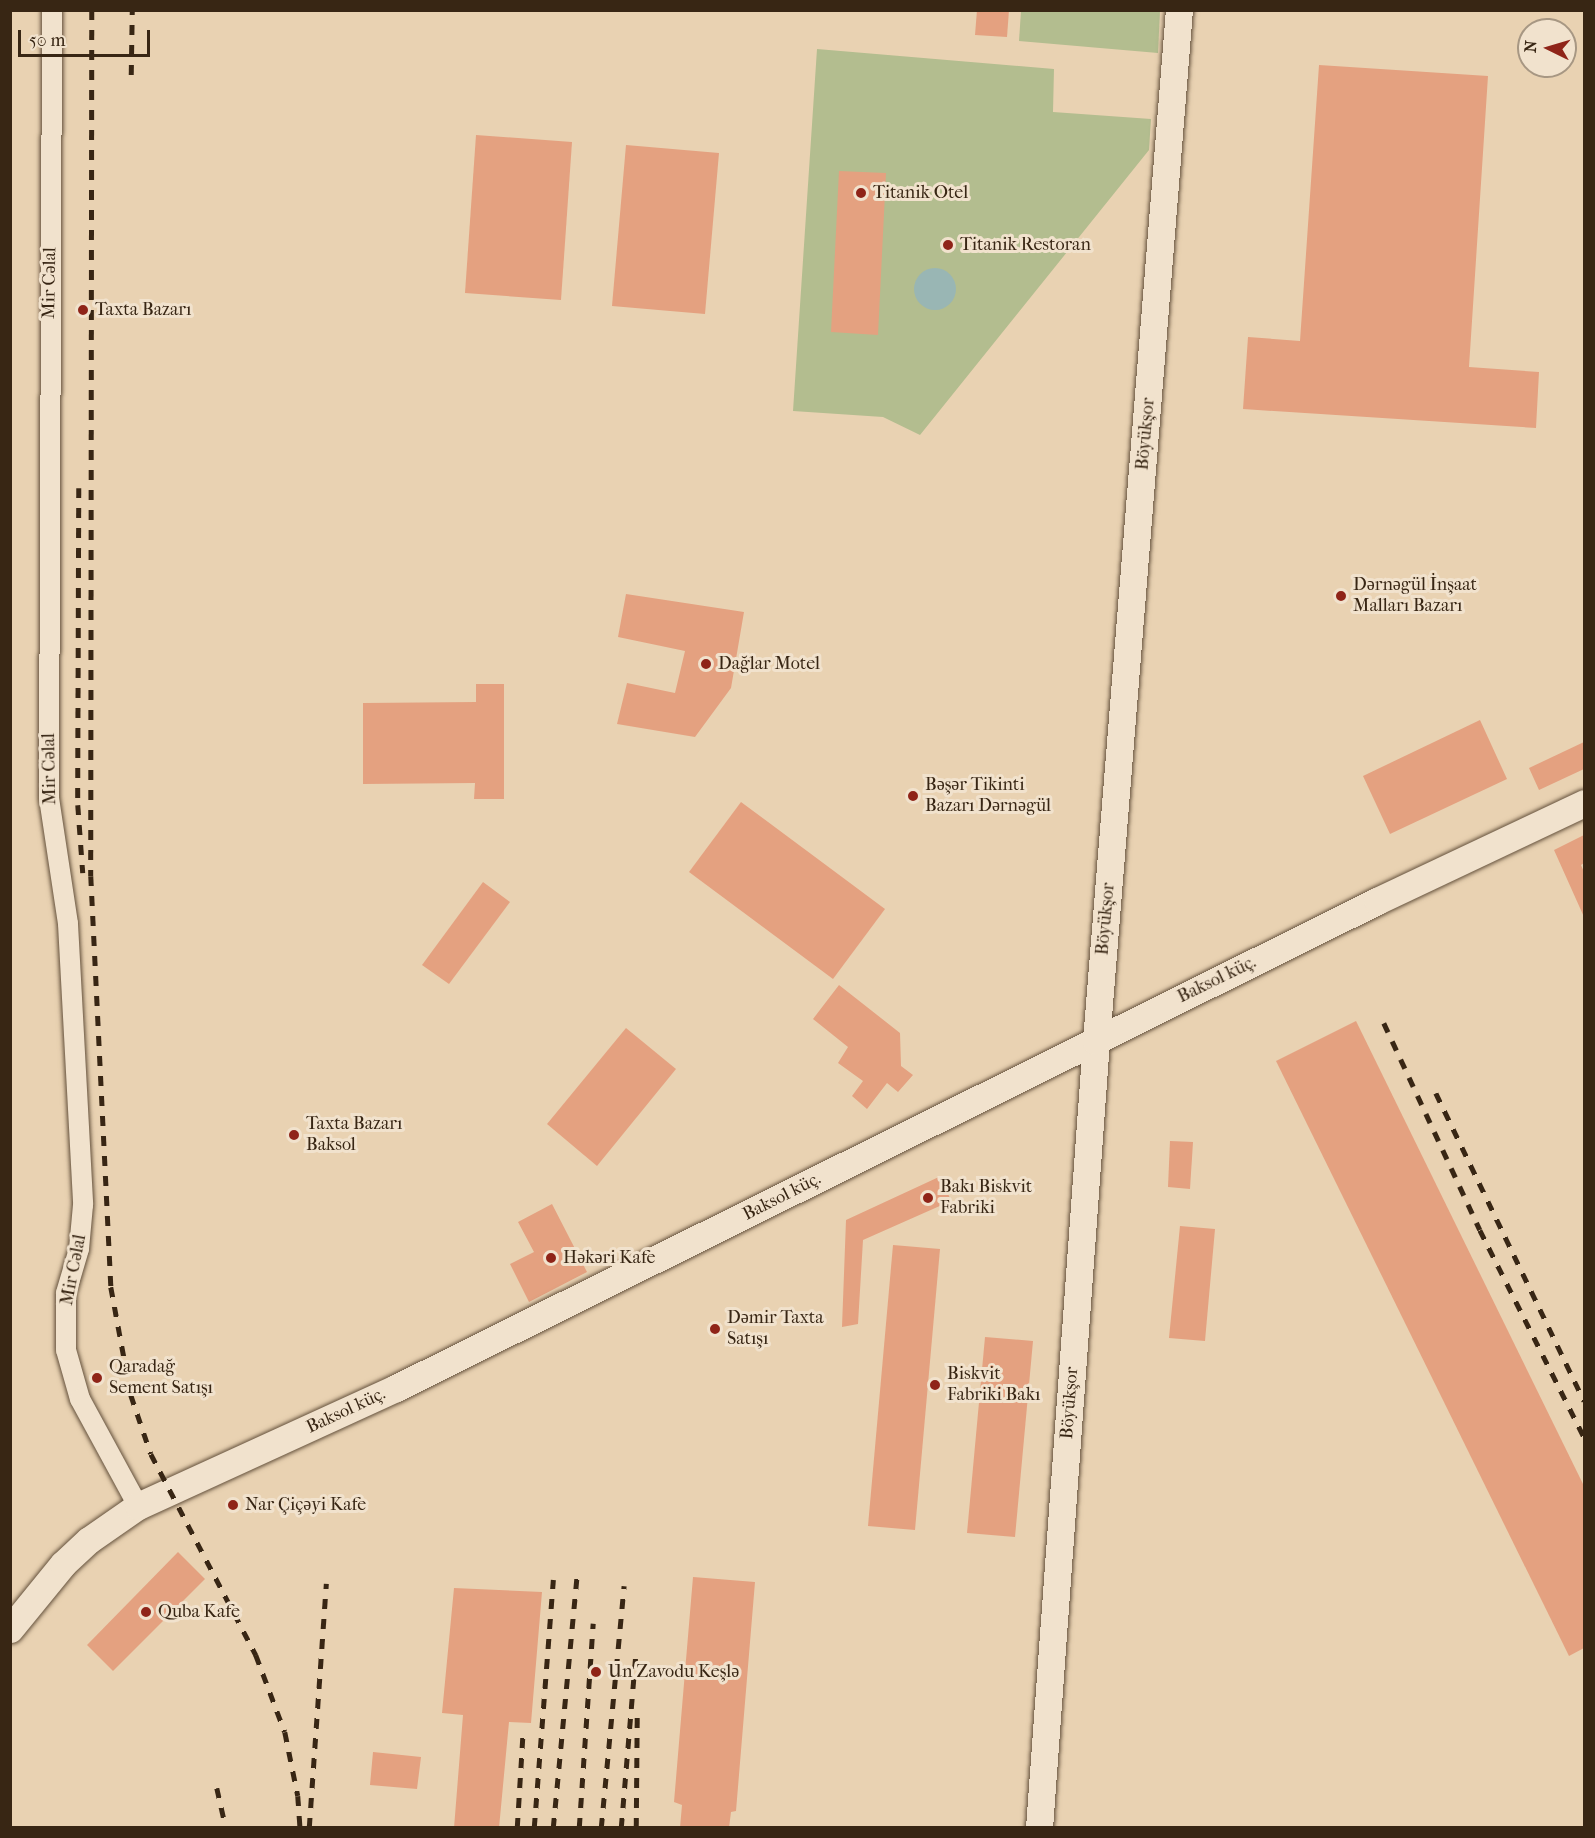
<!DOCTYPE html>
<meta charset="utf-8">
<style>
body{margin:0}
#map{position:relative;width:1595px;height:1838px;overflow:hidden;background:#e9d2b2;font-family:"IM FELL French Canon",serif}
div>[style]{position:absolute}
.green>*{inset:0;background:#b3bd8f}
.water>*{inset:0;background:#99b6b4}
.round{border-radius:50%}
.building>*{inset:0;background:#e4a180}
.roads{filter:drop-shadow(0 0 2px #64513c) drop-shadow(0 0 2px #64513c)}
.street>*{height:20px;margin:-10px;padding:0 10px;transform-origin:10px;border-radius:10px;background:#f1e2cd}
.secondary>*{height:27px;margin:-13.5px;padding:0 13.5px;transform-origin:13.5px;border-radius:13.5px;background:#f1e2cd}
.rail>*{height:4.5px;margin-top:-2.25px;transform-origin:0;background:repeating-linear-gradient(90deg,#382614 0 10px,transparent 0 20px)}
.dots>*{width:16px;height:16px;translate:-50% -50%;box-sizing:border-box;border:3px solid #f1e2cd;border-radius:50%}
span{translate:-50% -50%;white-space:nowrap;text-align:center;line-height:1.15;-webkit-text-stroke:6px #f1e2cd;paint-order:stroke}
.poi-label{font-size:18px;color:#382614}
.left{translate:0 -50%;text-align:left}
.street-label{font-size:18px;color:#382614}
.frame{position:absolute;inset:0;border:12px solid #382614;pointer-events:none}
.north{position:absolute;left:1517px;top:18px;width:60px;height:60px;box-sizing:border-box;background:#f1e2cd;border:2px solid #a79783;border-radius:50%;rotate:275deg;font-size:16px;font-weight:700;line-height:24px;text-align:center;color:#382614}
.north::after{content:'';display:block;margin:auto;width:21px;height:27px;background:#8f2418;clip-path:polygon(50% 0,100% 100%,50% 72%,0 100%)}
.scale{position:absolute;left:18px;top:30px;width:132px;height:27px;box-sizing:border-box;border:3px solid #382614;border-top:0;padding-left:8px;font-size:18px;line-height:21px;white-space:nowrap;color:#382614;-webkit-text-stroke:4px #f1e2cd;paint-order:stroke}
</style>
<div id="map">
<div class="green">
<i style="clip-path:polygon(1021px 11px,1160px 11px,1158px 53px,1019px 41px)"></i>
<i style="clip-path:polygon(817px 49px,1054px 69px,1053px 112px,1151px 119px,1149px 150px,920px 435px,883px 417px,793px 411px)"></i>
</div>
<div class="water">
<i class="round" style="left:914px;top:268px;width:42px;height:42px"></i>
</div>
<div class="building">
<i style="clip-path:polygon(977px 10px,1009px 10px,1007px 37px,975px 35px)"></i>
<i style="clip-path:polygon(1319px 65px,1488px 76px,1469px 367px,1539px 372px,1536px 428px,1243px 409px,1248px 337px,1300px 341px)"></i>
<i style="clip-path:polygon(476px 135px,572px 142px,561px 300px,465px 293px)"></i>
<i style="clip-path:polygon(626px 145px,719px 153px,705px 314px,612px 306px)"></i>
<i style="clip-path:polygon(839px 171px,886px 173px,878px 335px,831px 332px)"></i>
<i style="clip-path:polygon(626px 594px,744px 612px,731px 688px,695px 737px,617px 724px,627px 683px,675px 693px,685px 651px,618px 637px)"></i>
<i style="clip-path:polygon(476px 684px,504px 684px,504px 799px,474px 799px,475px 783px,363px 784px,363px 703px,476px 702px)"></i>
<i style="clip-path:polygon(1480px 720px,1507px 779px,1390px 834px,1363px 776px)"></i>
<i style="clip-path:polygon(1584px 742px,1584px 769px,1539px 790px,1529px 768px)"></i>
<i style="clip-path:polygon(741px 802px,885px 909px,833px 979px,689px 872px)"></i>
<i style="clip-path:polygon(1584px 835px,1584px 863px,1581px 865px,1584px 872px,1584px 917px,1554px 850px)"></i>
<i style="clip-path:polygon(483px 882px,510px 902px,449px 984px,422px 965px)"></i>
<i style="clip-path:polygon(839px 985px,900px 1033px,901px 1066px,913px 1075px,898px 1092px,887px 1083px,867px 1109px,852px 1096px,863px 1081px,838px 1063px,848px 1047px,813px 1019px)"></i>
<i style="clip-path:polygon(1356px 1021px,1584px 1486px,1584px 1648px,1569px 1656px,1276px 1061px)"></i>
<i style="clip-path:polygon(626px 1028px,676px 1069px,597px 1166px,547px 1124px)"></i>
<i style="clip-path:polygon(1170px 1141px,1193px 1142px,1190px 1189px,1168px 1187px)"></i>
<i style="clip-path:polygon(941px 1176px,951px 1201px,863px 1240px,858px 1324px,842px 1327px,846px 1220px)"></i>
<i style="clip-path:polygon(552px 1204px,587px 1272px,529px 1302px,510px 1264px,534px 1252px,518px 1222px)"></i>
<i style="clip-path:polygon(1180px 1226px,1215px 1229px,1205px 1341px,1169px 1338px)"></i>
<i style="clip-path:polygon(893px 1245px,940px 1249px,915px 1530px,868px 1526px)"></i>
<i style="clip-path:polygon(985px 1337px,1033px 1341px,1015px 1537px,967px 1533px)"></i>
<i style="clip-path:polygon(178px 1552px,205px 1579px,113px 1671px,87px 1645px)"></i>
<i style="clip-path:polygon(693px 1577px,755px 1582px,736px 1811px,731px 1812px,729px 1828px,680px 1828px,682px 1805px,674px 1802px)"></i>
<i style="clip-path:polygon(454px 1588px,542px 1592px,531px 1723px,509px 1722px,499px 1828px,454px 1828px,463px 1715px,442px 1713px)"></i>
<i style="clip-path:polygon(373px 1752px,421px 1757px,417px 1789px,370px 1785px)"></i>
</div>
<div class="roads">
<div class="street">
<i style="left:52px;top:10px;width:788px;rotate:90.22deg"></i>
<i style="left:49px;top:798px;width:127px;rotate:81.4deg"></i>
<i style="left:68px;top:924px;width:281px;rotate:86.9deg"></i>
<i style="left:83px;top:1205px;width:44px;rotate:95.2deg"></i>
<i style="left:79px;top:1249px;width:46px;rotate:106.5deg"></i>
<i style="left:66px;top:1293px;width:57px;rotate:90deg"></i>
<i style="left:66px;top:1350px;width:51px;rotate:74.1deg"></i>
<i style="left:80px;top:1399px;width:122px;rotate:61.5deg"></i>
</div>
<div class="secondary">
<i style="left:10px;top:1629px;width:84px;rotate:-50.8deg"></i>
<i style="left:63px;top:1564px;width:35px;rotate:-43deg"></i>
<i style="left:89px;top:1540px;width:60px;rotate:-34.8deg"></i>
<i style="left:138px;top:1506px;width:284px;rotate:-24.6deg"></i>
<i style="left:396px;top:1388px;width:1095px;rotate:-26.4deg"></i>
<i style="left:1377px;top:901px;width:229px;rotate:-25.3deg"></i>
<i style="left:1039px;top:1828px;width:789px;rotate:-85.86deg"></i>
<i style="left:1096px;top:1041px;width:1034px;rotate:-85.4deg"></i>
</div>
</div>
<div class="rail">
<i style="left:92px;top:10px;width:866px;rotate:90.07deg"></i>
<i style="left:91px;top:876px;width:411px;rotate:87.2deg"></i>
<i style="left:111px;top:1287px;width:110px;rotate:79.5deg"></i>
<i style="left:131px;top:1395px;width:62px;rotate:71.3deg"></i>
<i style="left:151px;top:1454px;width:227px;rotate:62.4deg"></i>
<i style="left:256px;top:1655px;width:82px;rotate:69.4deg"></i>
<i style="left:285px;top:1732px;width:65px;rotate:78.5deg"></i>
<i style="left:298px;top:1796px;width:32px;rotate:86deg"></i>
<i style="left:131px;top:75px;width:65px;rotate:-89.1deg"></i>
<i style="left:79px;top:488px;width:317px;rotate:90.2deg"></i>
<i style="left:78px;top:805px;width:68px;rotate:85.8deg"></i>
<i style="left:1384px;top:1023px;width:228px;rotate:65.1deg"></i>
<i style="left:1480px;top:1230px;width:232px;rotate:63.3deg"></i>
<i style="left:1436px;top:1093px;width:342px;rotate:64.3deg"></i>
<i style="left:217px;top:1788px;width:41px;rotate:77.3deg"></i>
<i style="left:309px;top:1828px;width:245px;rotate:-86deg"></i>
<i style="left:517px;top:1828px;width:98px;rotate:-86.5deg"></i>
<i style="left:534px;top:1828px;width:249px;rotate:-85.6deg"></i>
<i style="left:553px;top:1828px;width:253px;rotate:-84.6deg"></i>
<i style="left:579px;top:1828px;width:205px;rotate:-86.1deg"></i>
<i style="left:601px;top:1828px;width:243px;rotate:-84.6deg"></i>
<i style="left:621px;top:1828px;width:179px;rotate:-85.2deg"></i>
<i style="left:636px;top:1828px;width:112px;rotate:-89.5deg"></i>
</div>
<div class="dots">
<i style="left:861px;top:193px;background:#8f2418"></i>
<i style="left:948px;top:245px;background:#8f2418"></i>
<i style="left:83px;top:310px;background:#8f2418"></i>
<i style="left:1341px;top:596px;background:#8f2418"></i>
<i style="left:706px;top:664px;background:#8f2418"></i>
<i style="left:913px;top:796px;background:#8f2418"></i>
<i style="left:294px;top:1135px;background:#8f2418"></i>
<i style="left:928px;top:1198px;background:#8f2418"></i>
<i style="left:551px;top:1258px;background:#8f2418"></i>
<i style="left:715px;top:1329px;background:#8f2418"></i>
<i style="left:97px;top:1378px;background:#8f2418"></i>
<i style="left:935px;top:1385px;background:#8f2418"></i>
<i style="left:233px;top:1505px;background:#8f2418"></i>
<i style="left:146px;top:1612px;background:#8f2418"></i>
<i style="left:596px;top:1672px;background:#8f2418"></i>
</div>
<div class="poi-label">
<span class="left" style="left:873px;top:193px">Titanik Otel</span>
<span class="left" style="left:960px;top:245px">Titanik Restoran</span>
<span class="left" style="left:95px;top:310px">Taxta Bazarı</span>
<span class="left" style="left:1353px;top:596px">Dərnəgül İnşaat<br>Malları Bazarı</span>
<span class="left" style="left:718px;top:664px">Dağlar Motel</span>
<span class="left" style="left:925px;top:796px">Bəşər Tikinti<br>Bazarı Dərnəgül</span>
<span class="left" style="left:306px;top:1135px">Taxta Bazarı<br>Baksol</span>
<span class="left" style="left:940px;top:1198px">Bakı Biskvit<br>Fabriki</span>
<span class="left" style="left:563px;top:1258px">Həkəri Kafe</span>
<span class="left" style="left:727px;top:1329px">Dəmir Taxta<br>Satışı</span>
<span class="left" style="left:109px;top:1378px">Qaradağ<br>Sement Satışı</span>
<span class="left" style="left:947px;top:1385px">Biskvit<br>Fabriki Bakı</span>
<span class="left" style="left:245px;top:1505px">Nar Çiçəyi Kafe</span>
<span class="left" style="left:158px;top:1612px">Quba Kafe</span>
<span class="left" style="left:608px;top:1672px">Un Zavodu Keşlə</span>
</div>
<div class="street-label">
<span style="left:50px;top:283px;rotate:-89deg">Mir Cəlal</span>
<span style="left:1146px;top:434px;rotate:-85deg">Böyükşor</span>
<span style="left:50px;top:769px;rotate:-91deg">Mir Cəlal</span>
<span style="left:1106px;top:919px;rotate:-85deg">Böyükşor</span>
<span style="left:1217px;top:980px;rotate:-26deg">Baksol küç.</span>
<span style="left:782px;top:1197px;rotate:-27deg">Baksol küç.</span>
<span style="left:74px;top:1270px;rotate:-79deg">Mir Cəlal</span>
<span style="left:1070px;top:1403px;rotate:-86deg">Böyükşor</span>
<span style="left:346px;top:1411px;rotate:-25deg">Baksol küç.</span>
</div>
<div class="frame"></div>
<div class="north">N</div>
<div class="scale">50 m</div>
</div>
